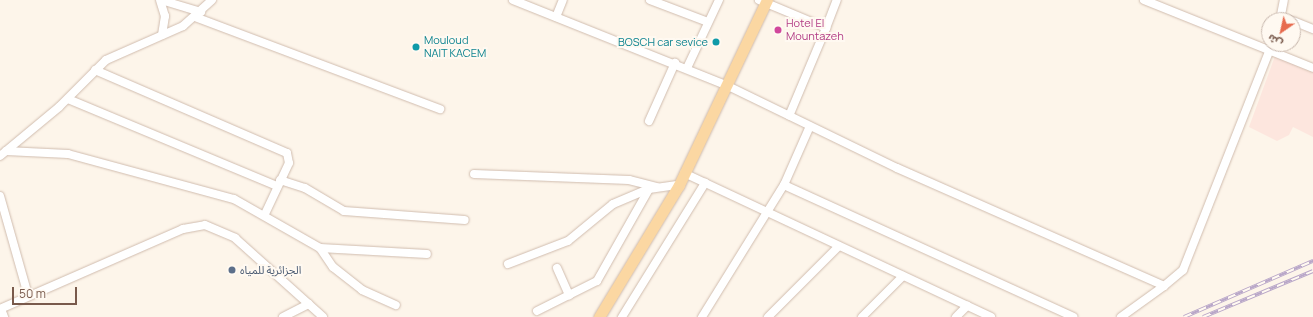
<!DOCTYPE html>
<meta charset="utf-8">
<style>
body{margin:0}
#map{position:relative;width:1313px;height:317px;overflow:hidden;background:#fdf5ea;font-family:Manrope,"Noto Sans Arabic",sans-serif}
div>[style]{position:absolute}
.commercial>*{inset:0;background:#fde6de}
.roads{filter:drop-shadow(0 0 1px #d0bcae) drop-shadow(0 0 1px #d0bcae)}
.minor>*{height:8px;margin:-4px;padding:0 4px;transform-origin:4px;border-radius:4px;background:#fff}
.major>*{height:11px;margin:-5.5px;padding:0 5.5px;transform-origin:5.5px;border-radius:5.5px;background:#fbd7a2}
.rail>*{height:4px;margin-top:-2px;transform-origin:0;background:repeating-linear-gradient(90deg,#fff9f1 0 8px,#b8a6c8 0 16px);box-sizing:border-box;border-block:1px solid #b8a6c8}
.dots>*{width:11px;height:11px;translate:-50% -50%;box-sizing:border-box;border:2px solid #fff9f1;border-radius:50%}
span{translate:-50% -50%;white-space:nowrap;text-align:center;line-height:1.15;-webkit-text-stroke:4px #fff9f1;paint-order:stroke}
.hotel-label{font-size:11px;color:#b23c85}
.left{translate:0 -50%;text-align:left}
.culture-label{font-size:11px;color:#0d838f}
.right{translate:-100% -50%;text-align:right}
.service-label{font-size:11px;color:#4e5e75}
.north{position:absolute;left:1261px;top:12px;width:40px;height:40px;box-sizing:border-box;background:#fff9f1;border:1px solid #c9b9af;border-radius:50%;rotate:214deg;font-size:11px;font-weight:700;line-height:16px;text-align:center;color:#795a4c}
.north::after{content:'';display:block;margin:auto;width:14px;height:18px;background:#e76b4e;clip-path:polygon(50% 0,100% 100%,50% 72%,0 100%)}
.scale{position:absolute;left:12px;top:287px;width:65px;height:18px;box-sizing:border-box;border:2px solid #795a4c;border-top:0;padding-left:5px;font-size:12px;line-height:14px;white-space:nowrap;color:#795a4c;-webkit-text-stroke:3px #fff9f1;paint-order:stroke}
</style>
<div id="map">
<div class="commercial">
<i style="clip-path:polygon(1275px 56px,1313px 71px,1313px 137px,1293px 127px,1289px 135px,1277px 141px,1249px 127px)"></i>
</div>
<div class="roads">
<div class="minor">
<i style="left:160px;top:0;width:17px;rotate:73deg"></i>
<i style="left:165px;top:16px;width:19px;rotate:99deg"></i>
<i style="left:161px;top:0;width:42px;rotate:16.7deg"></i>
<i style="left:513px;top:0;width:229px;rotate:21.8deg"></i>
<i style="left:726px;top:85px;width:190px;rotate:25.9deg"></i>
<i style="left:897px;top:168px;width:292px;rotate:23.8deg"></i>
<i style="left:1164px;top:286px;width:25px;rotate:-40deg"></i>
<i style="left:1183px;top:270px;width:243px;rotate:-68.5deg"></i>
<i style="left:650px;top:0;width:62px;rotate:20.8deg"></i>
<i style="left:759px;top:0;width:73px;rotate:22.7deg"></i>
<i style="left:826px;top:28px;width:95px;rotate:112.8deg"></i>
<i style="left:1144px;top:0;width:182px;rotate:21.9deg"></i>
<i style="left:195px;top:17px;width:262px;rotate:20.6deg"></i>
<i style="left:556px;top:17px;width:18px;rotate:-68deg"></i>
<i style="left:1280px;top:20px;width:20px;rotate:-79deg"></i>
<i style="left:1293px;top:21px;width:22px;rotate:22deg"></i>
<i style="left:826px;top:28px;width:30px;rotate:-69deg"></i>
<i style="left:687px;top:68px;width:75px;rotate:-64.8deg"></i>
<i style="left:95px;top:70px;width:209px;rotate:23.4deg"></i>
<i style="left:287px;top:153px;width:10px;rotate:79deg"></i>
<i style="left:289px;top:163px;width:56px;rotate:115.2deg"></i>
<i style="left:68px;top:99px;width:226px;rotate:22.6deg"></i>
<i style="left:649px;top:121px;width:64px;rotate:-65.9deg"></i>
<i style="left:6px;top:151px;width:62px;rotate:2.8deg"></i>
<i style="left:68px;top:154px;width:172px;rotate:15.2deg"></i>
<i style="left:234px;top:199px;width:99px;rotate:29.7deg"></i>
<i style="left:320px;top:248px;width:107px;rotate:3.2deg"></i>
<i style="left:0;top:156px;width:77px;rotate:-39.7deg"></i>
<i style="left:59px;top:107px;width:66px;rotate:-45deg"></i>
<i style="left:106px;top:60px;width:84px;rotate:-23.8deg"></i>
<i style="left:183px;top:26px;width:39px;rotate:-42deg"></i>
<i style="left:684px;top:173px;width:339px;rotate:25.1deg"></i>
<i style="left:474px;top:174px;width:155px;rotate:2.2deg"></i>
<i style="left:629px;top:180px;width:29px;rotate:14deg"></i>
<i style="left:280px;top:180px;width:26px;rotate:18deg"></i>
<i style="left:305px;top:188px;width:45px;rotate:30.5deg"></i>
<i style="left:344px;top:211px;width:121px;rotate:4.3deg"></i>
<i style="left:784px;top:185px;width:318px;rotate:24.5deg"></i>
<i style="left:0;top:196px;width:103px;rotate:74.2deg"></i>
<i style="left:320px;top:248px;width:23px;rotate:56deg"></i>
<i style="left:333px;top:267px;width:37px;rotate:38deg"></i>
<i style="left:362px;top:290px;width:37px;rotate:24deg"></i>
<i style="left:508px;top:264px;width:64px;rotate:-21deg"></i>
<i style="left:568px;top:241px;width:58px;rotate:-39.4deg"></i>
<i style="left:613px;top:204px;width:39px;rotate:-23deg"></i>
<i style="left:649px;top:189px;width:30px;rotate:-8deg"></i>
<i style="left:557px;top:268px;width:30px;rotate:66deg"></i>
<i style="left:0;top:309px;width:200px;rotate:-23.6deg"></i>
<i style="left:183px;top:229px;width:22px;rotate:-10deg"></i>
<i style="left:205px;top:225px;width:33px;rotate:23deg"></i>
<i style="left:235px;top:238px;width:118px;rotate:41.9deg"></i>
<i style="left:1px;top:309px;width:9px;rotate:69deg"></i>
<i style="left:537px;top:311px;width:67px;rotate:-26.6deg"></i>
<i style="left:597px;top:281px;width:106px;rotate:-60.5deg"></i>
<i style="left:283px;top:317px;width:29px;rotate:-27deg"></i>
<i style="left:622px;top:317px;width:158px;rotate:-58.2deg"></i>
<i style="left:702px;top:317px;width:155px;rotate:-58.2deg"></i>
<i style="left:784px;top:185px;width:64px;rotate:-66.2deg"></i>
<i style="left:768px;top:317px;width:100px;rotate:-45deg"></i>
<i style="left:862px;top:317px;width:58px;rotate:-45deg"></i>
<i style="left:956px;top:317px;width:16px;rotate:-45deg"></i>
<i style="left:1121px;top:317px;width:53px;rotate:-35.8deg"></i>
</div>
<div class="major">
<i style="left:599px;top:317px;width:154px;rotate:-58.8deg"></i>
<i style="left:679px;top:185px;width:205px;rotate:-64.6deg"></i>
</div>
</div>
<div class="rail">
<i style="left:1184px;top:317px;width:141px;rotate:-23.5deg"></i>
<i style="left:1203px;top:317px;width:119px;rotate:-22.7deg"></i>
</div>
<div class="dots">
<i style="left:778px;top:30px;background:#d1479c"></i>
<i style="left:716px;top:42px;background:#0f9aa8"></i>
<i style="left:416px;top:47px;background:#0f9aa8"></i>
<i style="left:232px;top:270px;background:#5c6f8a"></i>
</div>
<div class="hotel-label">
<span class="left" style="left:786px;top:30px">Hotel El<br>Mountazeh</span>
</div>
<div class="culture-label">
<span class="left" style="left:424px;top:47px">Mouloud<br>NAIT KACEM</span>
<span class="right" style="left:708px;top:42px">BOSCH car sevice</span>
</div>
<div class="service-label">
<span class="left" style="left:240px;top:270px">الجزائرية للمياه</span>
</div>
<div class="north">ش</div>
<div class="scale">50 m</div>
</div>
